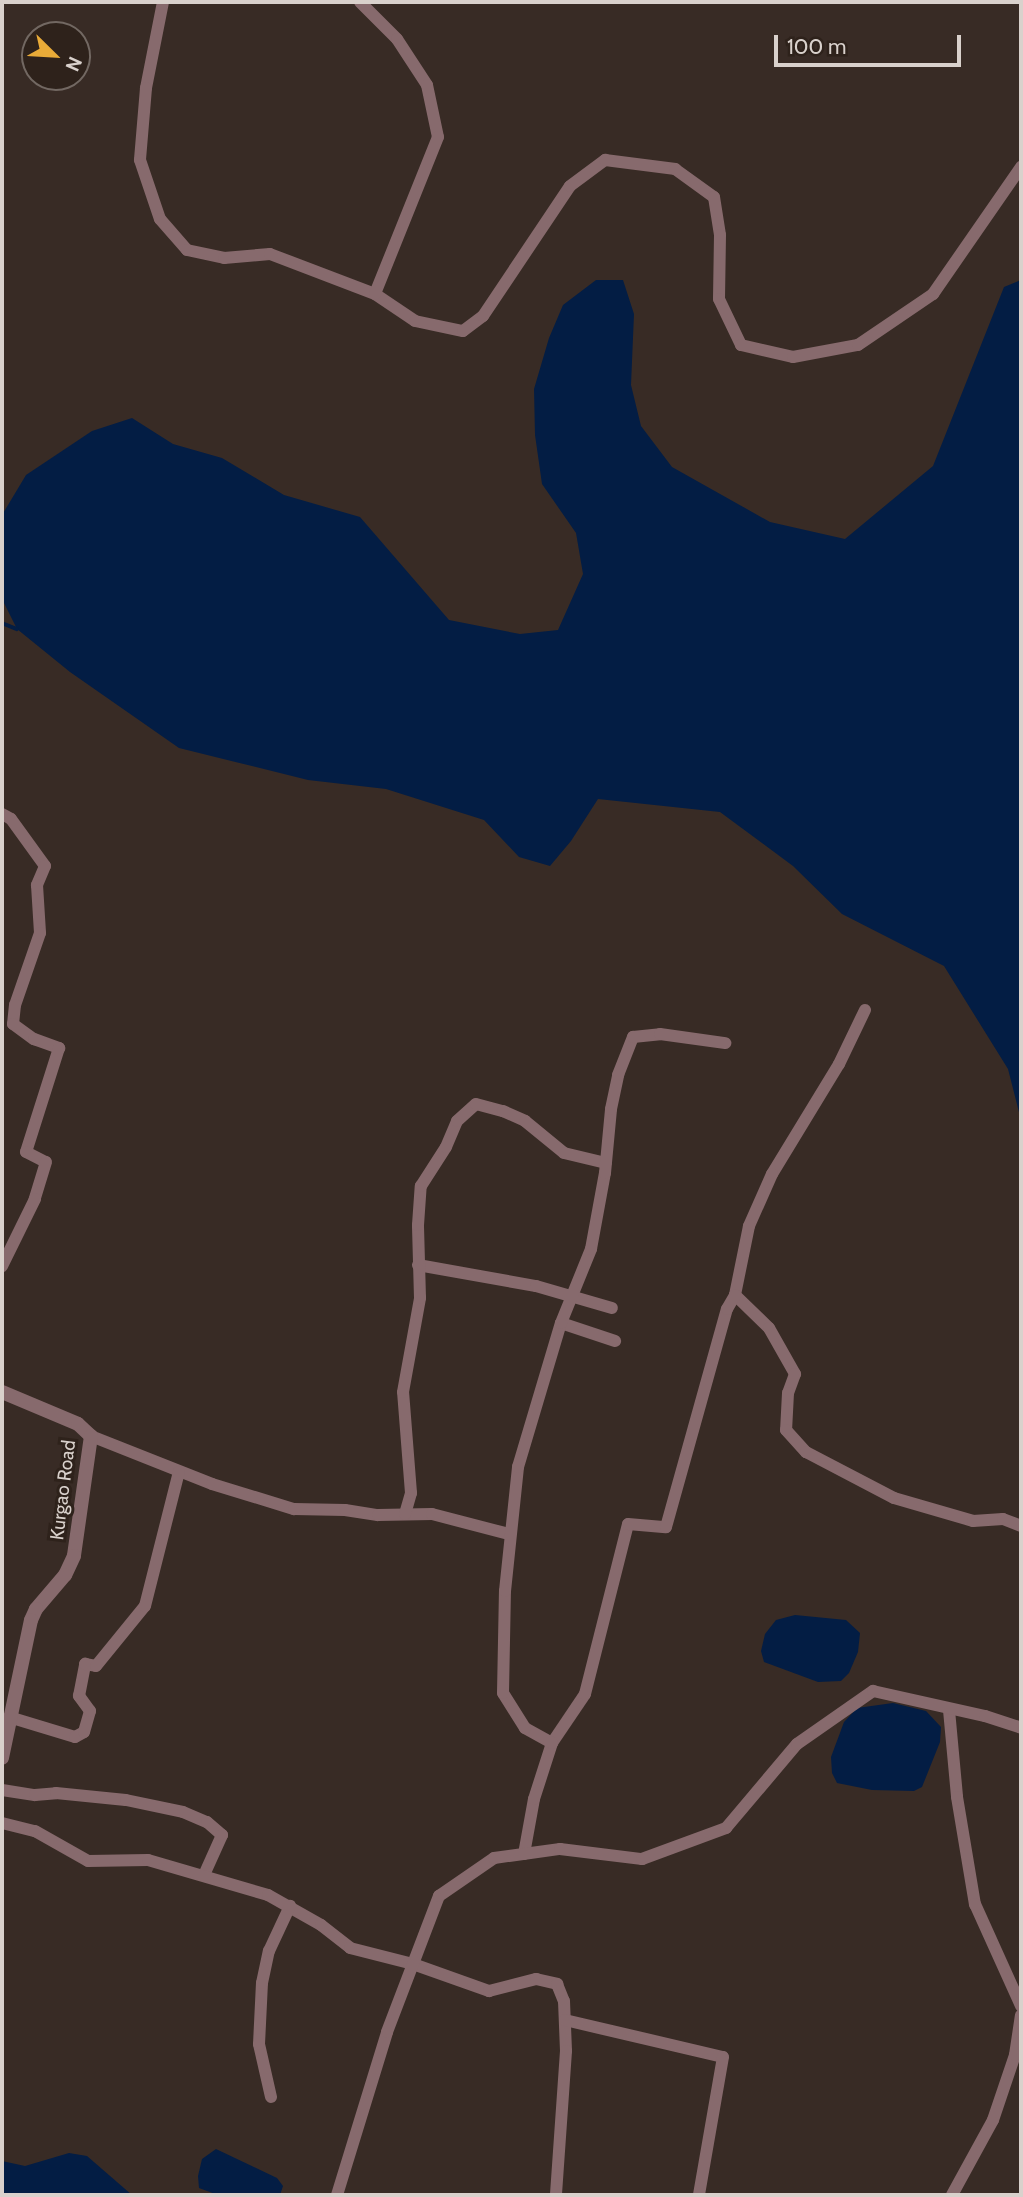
<!DOCTYPE html>
<style>
body{margin:0}
#map{position:relative;width:1023px;height:2197px;overflow:hidden;background:#382b25;font-family:Cabin,sans-serif}
div>[style]{position:absolute}
.water>*{inset:0;background:#031d44}
.stream>*{height:3.5px;margin:-1.75px;padding:0 1.75px;transform-origin:1.75px;border-radius:1.75px;background:#031d44}
.minor>*{height:12px;margin:-6px;padding:0 6px;transform-origin:6px;border-radius:6px;background:#876a6d}
.tertiary>*{height:14px;margin:-7px;padding:0 7px;transform-origin:7px;border-radius:7px;background:#876a6d}
span{translate:-50% -50%;white-space:nowrap;text-align:center;line-height:1.15;-webkit-text-stroke:6px #2e221b;paint-order:stroke}
.street-label{font-size:19px;color:#d9d1cc}
.frame{position:absolute;inset:0;border:4px solid #d9d1cc;pointer-events:none}
.north{position:absolute;left:21px;top:21px;width:70px;height:70px;box-sizing:border-box;background:#2e221b;border:2px solid #726862;border-radius:50%;rotate:114deg;font-size:19px;font-weight:700;line-height:28px;text-align:center;color:#d9d1cc}
.north::after{content:'';display:block;margin:auto;width:24px;height:32px;background:#e9ab38;clip-path:polygon(50% 0,100% 100%,50% 72%,0 100%)}
.scale{position:absolute;left:774px;top:35px;width:187px;height:32px;box-sizing:border-box;border:4px solid #d9d1cc;border-top:0;padding-left:9px;font-size:21px;line-height:24px;white-space:nowrap;color:#d9d1cc;-webkit-text-stroke:5px #2e221b;paint-order:stroke}
</style>
<div id="map">
<div class="water">
<i style="clip-path:polygon(596px 280px,623px 280px,634px 314px,631px 385px,641px 426px,672px 467px,770px 522px,845px 539px,933px 466px,1004px 287px,1021px 280px,1021px 1120px,1008px 1069px,944px 966px,842px 914px,793px 866px,720px 812px,598px 799px,571px 841px,550px 866px,519px 857px,484px 820px,386px 789px,308px 780px,179px 748px,70px 672px,17px 629px,2px 599px,2px 515px,26px 475px,92px 431px,132px 418px,173px 444px,222px 458px,284px 495px,360px 517px,449px 620px,520px 634px,558px 630px,583px 574px,576px 533px,542px 484px,535px 435px,534px 389px,549px 338px,563px 305px)"></i>
<i style="clip-path:polygon(795px 1615px,846px 1620px,860px 1633px,858px 1652px,849px 1673px,841px 1681px,818px 1682px,764px 1662px,761px 1651px,765px 1634px,776px 1620px)"></i>
<i style="clip-path:polygon(893px 1703px,926px 1711px,941px 1727px,940px 1742px,922px 1787px,914px 1791px,872px 1790px,837px 1783px,832px 1773px,831px 1757px,844px 1722px,857px 1708px)"></i>
<i style="clip-path:polygon(216px 2149px,277px 2178px,283px 2186px,280px 2195px,218px 2195px,199px 2188px,198px 2176px,202px 2159px)"></i>
<i style="clip-path:polygon(69px 2153px,87px 2156px,132px 2195px,2px 2195px,2px 2161px,25px 2166px)"></i>
</div>
<div class="stream">
<i style="left:2px;top:623px;width:16px;rotate:22deg"></i>
</div>
<div class="minor">
<i style="left:163px;top:2px;width:88px;rotate:101.2deg"></i>
<i style="left:146px;top:88px;width:72px;rotate:94.8deg"></i>
<i style="left:140px;top:160px;width:62px;rotate:71.3deg"></i>
<i style="left:160px;top:219px;width:41px;rotate:48.9deg"></i>
<i style="left:187px;top:250px;width:38px;rotate:12deg"></i>
<i style="left:224px;top:258px;width:46px;rotate:-5deg"></i>
<i style="left:270px;top:254px;width:112px;rotate:20.9deg"></i>
<i style="left:375px;top:294px;width:48px;rotate:34deg"></i>
<i style="left:415px;top:321px;width:49px;rotate:11.8deg"></i>
<i style="left:463px;top:331px;width:25px;rotate:-37deg"></i>
<i style="left:483px;top:316px;width:156px;rotate:-56.2deg"></i>
<i style="left:570px;top:186px;width:44px;rotate:-36.6deg"></i>
<i style="left:605px;top:160px;width:71px;rotate:7.3deg"></i>
<i style="left:675px;top:169px;width:48px;rotate:35.7deg"></i>
<i style="left:714px;top:197px;width:38px;rotate:81deg"></i>
<i style="left:720px;top:235px;width:64px;rotate:90.9deg"></i>
<i style="left:719px;top:299px;width:51px;rotate:64.4deg"></i>
<i style="left:741px;top:345px;width:53px;rotate:13deg"></i>
<i style="left:793px;top:357px;width:66px;rotate:-10.5deg"></i>
<i style="left:858px;top:345px;width:91px;rotate:-34.2deg"></i>
<i style="left:933px;top:294px;width:155px;rotate:-55.3deg"></i>
<i style="left:360px;top:2px;width:52px;rotate:45deg"></i>
<i style="left:397px;top:39px;width:55px;rotate:56.9deg"></i>
<i style="left:427px;top:85px;width:53px;rotate:78.1deg"></i>
<i style="left:438px;top:137px;width:169px;rotate:111.9deg"></i>
<i style="left:2px;top:814px;width:10px;rotate:29deg"></i>
<i style="left:11px;top:819px;width:58px;rotate:54.1deg"></i>
<i style="left:45px;top:866px;width:21px;rotate:113deg"></i>
<i style="left:37px;top:885px;width:48px;rotate:86.4deg"></i>
<i style="left:40px;top:933px;width:76px;rotate:109.1deg"></i>
<i style="left:15px;top:1005px;width:19px;rotate:96deg"></i>
<i style="left:13px;top:1024px;width:26px;rotate:36deg"></i>
<i style="left:34px;top:1039px;width:27px;rotate:20deg"></i>
<i style="left:59px;top:1048px;width:109px;rotate:107.6deg"></i>
<i style="left:26px;top:1152px;width:22px;rotate:27deg"></i>
<i style="left:46px;top:1162px;width:39px;rotate:107deg"></i>
<i style="left:35px;top:1199px;width:75px;rotate:116.2deg"></i>
<i style="left:865px;top:1010px;width:60px;rotate:115.7deg"></i>
<i style="left:839px;top:1064px;width:129px;rotate:121.3deg"></i>
<i style="left:772px;top:1174px;width:57px;rotate:113.9deg"></i>
<i style="left:749px;top:1226px;width:70px;rotate:101.5deg"></i>
<i style="left:735px;top:1295px;width:47px;rotate:44.1deg"></i>
<i style="left:769px;top:1328px;width:53px;rotate:60.5deg"></i>
<i style="left:795px;top:1374px;width:20px;rotate:110deg"></i>
<i style="left:788px;top:1393px;width:37px;rotate:93deg"></i>
<i style="left:786px;top:1430px;width:30px;rotate:48deg"></i>
<i style="left:806px;top:1452px;width:99px;rotate:27.6deg"></i>
<i style="left:894px;top:1498px;width:82px;rotate:16.2deg"></i>
<i style="left:973px;top:1521px;width:30px;rotate:-4deg"></i>
<i style="left:1003px;top:1519px;width:19px;rotate:21deg"></i>
<i style="left:418px;top:1265px;width:120px;rotate:10.1deg"></i>
<i style="left:536px;top:1286px;width:79px;rotate:16.1deg"></i>
<i style="left:561px;top:1323px;width:57px;rotate:18.4deg"></i>
<i style="left:91px;top:1436px;width:130px;rotate:21.6deg"></i>
<i style="left:212px;top:1484px;width:86px;rotate:17deg"></i>
<i style="left:294px;top:1509px;width:51px;rotate:1.1deg"></i>
<i style="left:345px;top:1510px;width:33px;rotate:9deg"></i>
<i style="left:378px;top:1515px;width:54px;rotate:-1.1deg"></i>
<i style="left:432px;top:1514px;width:80px;rotate:14.6deg"></i>
<i style="left:405px;top:1514px;width:22px;rotate:-74deg"></i>
<i style="left:411px;top:1493px;width:101px;rotate:-94.5deg"></i>
<i style="left:403px;top:1392px;width:96px;rotate:-79.7deg"></i>
<i style="left:420px;top:1298px;width:73px;rotate:-91.6deg"></i>
<i style="left:418px;top:1225px;width:39px;rotate:-86deg"></i>
<i style="left:421px;top:1186px;width:46px;rotate:-57.3deg"></i>
<i style="left:446px;top:1147px;width:28px;rotate:-67deg"></i>
<i style="left:457px;top:1121px;width:25px;rotate:-42deg"></i>
<i style="left:476px;top:1104px;width:28px;rotate:15deg"></i>
<i style="left:503px;top:1111px;width:24px;rotate:24deg"></i>
<i style="left:525px;top:1121px;width:50px;rotate:39.4deg"></i>
<i style="left:564px;top:1153px;width:43px;rotate:13.4deg"></i>
<i style="left:949px;top:1710px;width:87px;rotate:84.7deg"></i>
<i style="left:957px;top:1797px;width:109px;rotate:80.5deg"></i>
<i style="left:975px;top:1904px;width:112px;rotate:65.7deg"></i>
<i style="left:9px;top:1717px;width:69px;rotate:16.9deg"></i>
<i style="left:75px;top:1737px;width:10px;rotate:-29deg"></i>
<i style="left:84px;top:1732px;width:22px;rotate:-74deg"></i>
<i style="left:90px;top:1711px;width:19px;rotate:-126deg"></i>
<i style="left:79px;top:1696px;width:33px;rotate:-79deg"></i>
<i style="left:85px;top:1664px;width:11px;rotate:10deg"></i>
<i style="left:96px;top:1666px;width:77px;rotate:-50.8deg"></i>
<i style="left:145px;top:1606px;width:138px;rotate:-75.8deg"></i>
<i style="left:552px;top:1743px;width:59px;rotate:-56deg"></i>
<i style="left:585px;top:1694px;width:175px;rotate:-75.8deg"></i>
<i style="left:628px;top:1524px;width:38px;rotate:5deg"></i>
<i style="left:666px;top:1527px;width:226px;rotate:-74.4deg"></i>
<i style="left:727px;top:1309px;width:16px;rotate:-60deg"></i>
<i style="left:2px;top:1790px;width:33px;rotate:9deg"></i>
<i style="left:35px;top:1795px;width:21px;rotate:-5deg"></i>
<i style="left:56px;top:1793px;width:70px;rotate:5.7deg"></i>
<i style="left:126px;top:1800px;width:58px;rotate:11.9deg"></i>
<i style="left:183px;top:1812px;width:26px;rotate:23deg"></i>
<i style="left:207px;top:1822px;width:20px;rotate:41deg"></i>
<i style="left:222px;top:1835px;width:44px;rotate:114.2deg"></i>
<i style="left:2px;top:1823px;width:34px;rotate:14deg"></i>
<i style="left:35px;top:1831px;width:61px;rotate:29.5deg"></i>
<i style="left:88px;top:1861px;width:60px;rotate:-1deg"></i>
<i style="left:148px;top:1860px;width:125px;rotate:16.3deg"></i>
<i style="left:268px;top:1895px;width:61px;rotate:29.5deg"></i>
<i style="left:321px;top:1925px;width:37px;rotate:38deg"></i>
<i style="left:350px;top:1948px;width:65px;rotate:14.3deg"></i>
<i style="left:413px;top:1964px;width:81px;rotate:19.6deg"></i>
<i style="left:489px;top:1991px;width:49px;rotate:-14.3deg"></i>
<i style="left:536px;top:1979px;width:22px;rotate:13deg"></i>
<i style="left:557px;top:1984px;width:18px;rotate:68deg"></i>
<i style="left:564px;top:2001px;width:50px;rotate:87.7deg"></i>
<i style="left:566px;top:2051px;width:144px;rotate:94deg"></i>
<i style="left:524px;top:1854px;width:56px;rotate:-79.7deg"></i>
<i style="left:534px;top:1799px;width:59px;rotate:-72.2deg"></i>
<i style="left:552px;top:1743px;width:31px;rotate:-151deg"></i>
<i style="left:525px;top:1728px;width:41px;rotate:-122.2deg"></i>
<i style="left:503px;top:1693px;width:102px;rotate:-88.9deg"></i>
<i style="left:505px;top:1591px;width:125px;rotate:-84deg"></i>
<i style="left:518px;top:1467px;width:150px;rotate:-73.4deg"></i>
<i style="left:561px;top:1323px;width:80px;rotate:-67.9deg"></i>
<i style="left:591px;top:1249px;width:77px;rotate:-79.6deg"></i>
<i style="left:605px;top:1173px;width:64px;rotate:-84.6deg"></i>
<i style="left:611px;top:1109px;width:35px;rotate:-78deg"></i>
<i style="left:618px;top:1075px;width:41px;rotate:-68.5deg"></i>
<i style="left:633px;top:1037px;width:27px;rotate:-6deg"></i>
<i style="left:660px;top:1034px;width:66px;rotate:7.9deg"></i>
<i style="left:565px;top:2020px;width:162px;rotate:13.2deg"></i>
<i style="left:723px;top:2057px;width:140px;rotate:99.9deg"></i>
<i style="left:271px;top:2097px;width:54px;rotate:-102.8deg"></i>
<i style="left:259px;top:2044px;width:61px;rotate:-87.2deg"></i>
<i style="left:262px;top:1983px;width:33px;rotate:-78deg"></i>
<i style="left:269px;top:1951px;width:50px;rotate:-65deg"></i>
<i style="left:337px;top:2195px;width:170px;rotate:-72.9deg"></i>
<i style="left:387px;top:2032px;width:146px;rotate:-69.1deg"></i>
<i style="left:439px;top:1896px;width:67px;rotate:-34.6deg"></i>
<i style="left:494px;top:1858px;width:67px;rotate:-7.8deg"></i>
<i style="left:560px;top:1849px;width:83px;rotate:7deg"></i>
<i style="left:642px;top:1859px;width:90px;rotate:-20.3deg"></i>
<i style="left:726px;top:1828px;width:110px;rotate:-49.8deg"></i>
<i style="left:797px;top:1744px;width:93px;rotate:-34.9deg"></i>
<i style="left:873px;top:1691px;width:115px;rotate:12.6deg"></i>
<i style="left:985px;top:1716px;width:38px;rotate:18deg"></i>
<i style="left:952px;top:2195px;width:85px;rotate:-61.3deg"></i>
<i style="left:993px;top:2120px;width:69px;rotate:-71.3deg"></i>
<i style="left:1015px;top:2055px;width:40px;rotate:-81.5deg"></i>
</div>
<div class="tertiary">
<i style="left:2px;top:1392px;width:82px;rotate:22.8deg"></i>
<i style="left:78px;top:1424px;width:18px;rotate:43deg"></i>
<i style="left:91px;top:1436px;width:121px;rotate:98.1deg"></i>
<i style="left:74px;top:1556px;width:21px;rotate:115deg"></i>
<i style="left:65px;top:1575px;width:45px;rotate:130.5deg"></i>
<i style="left:36px;top:1609px;width:12px;rotate:114deg"></i>
<i style="left:31px;top:1620px;width:141px;rotate:101.9deg"></i>
</div>
<div class="street-label">
<span style="left:63px;top:1490px;rotate:-83deg">Kurgao Road</span>
</div>
<div class="frame"></div>
<div class="north">N</div>
<div class="scale">100 m</div>
</div>
